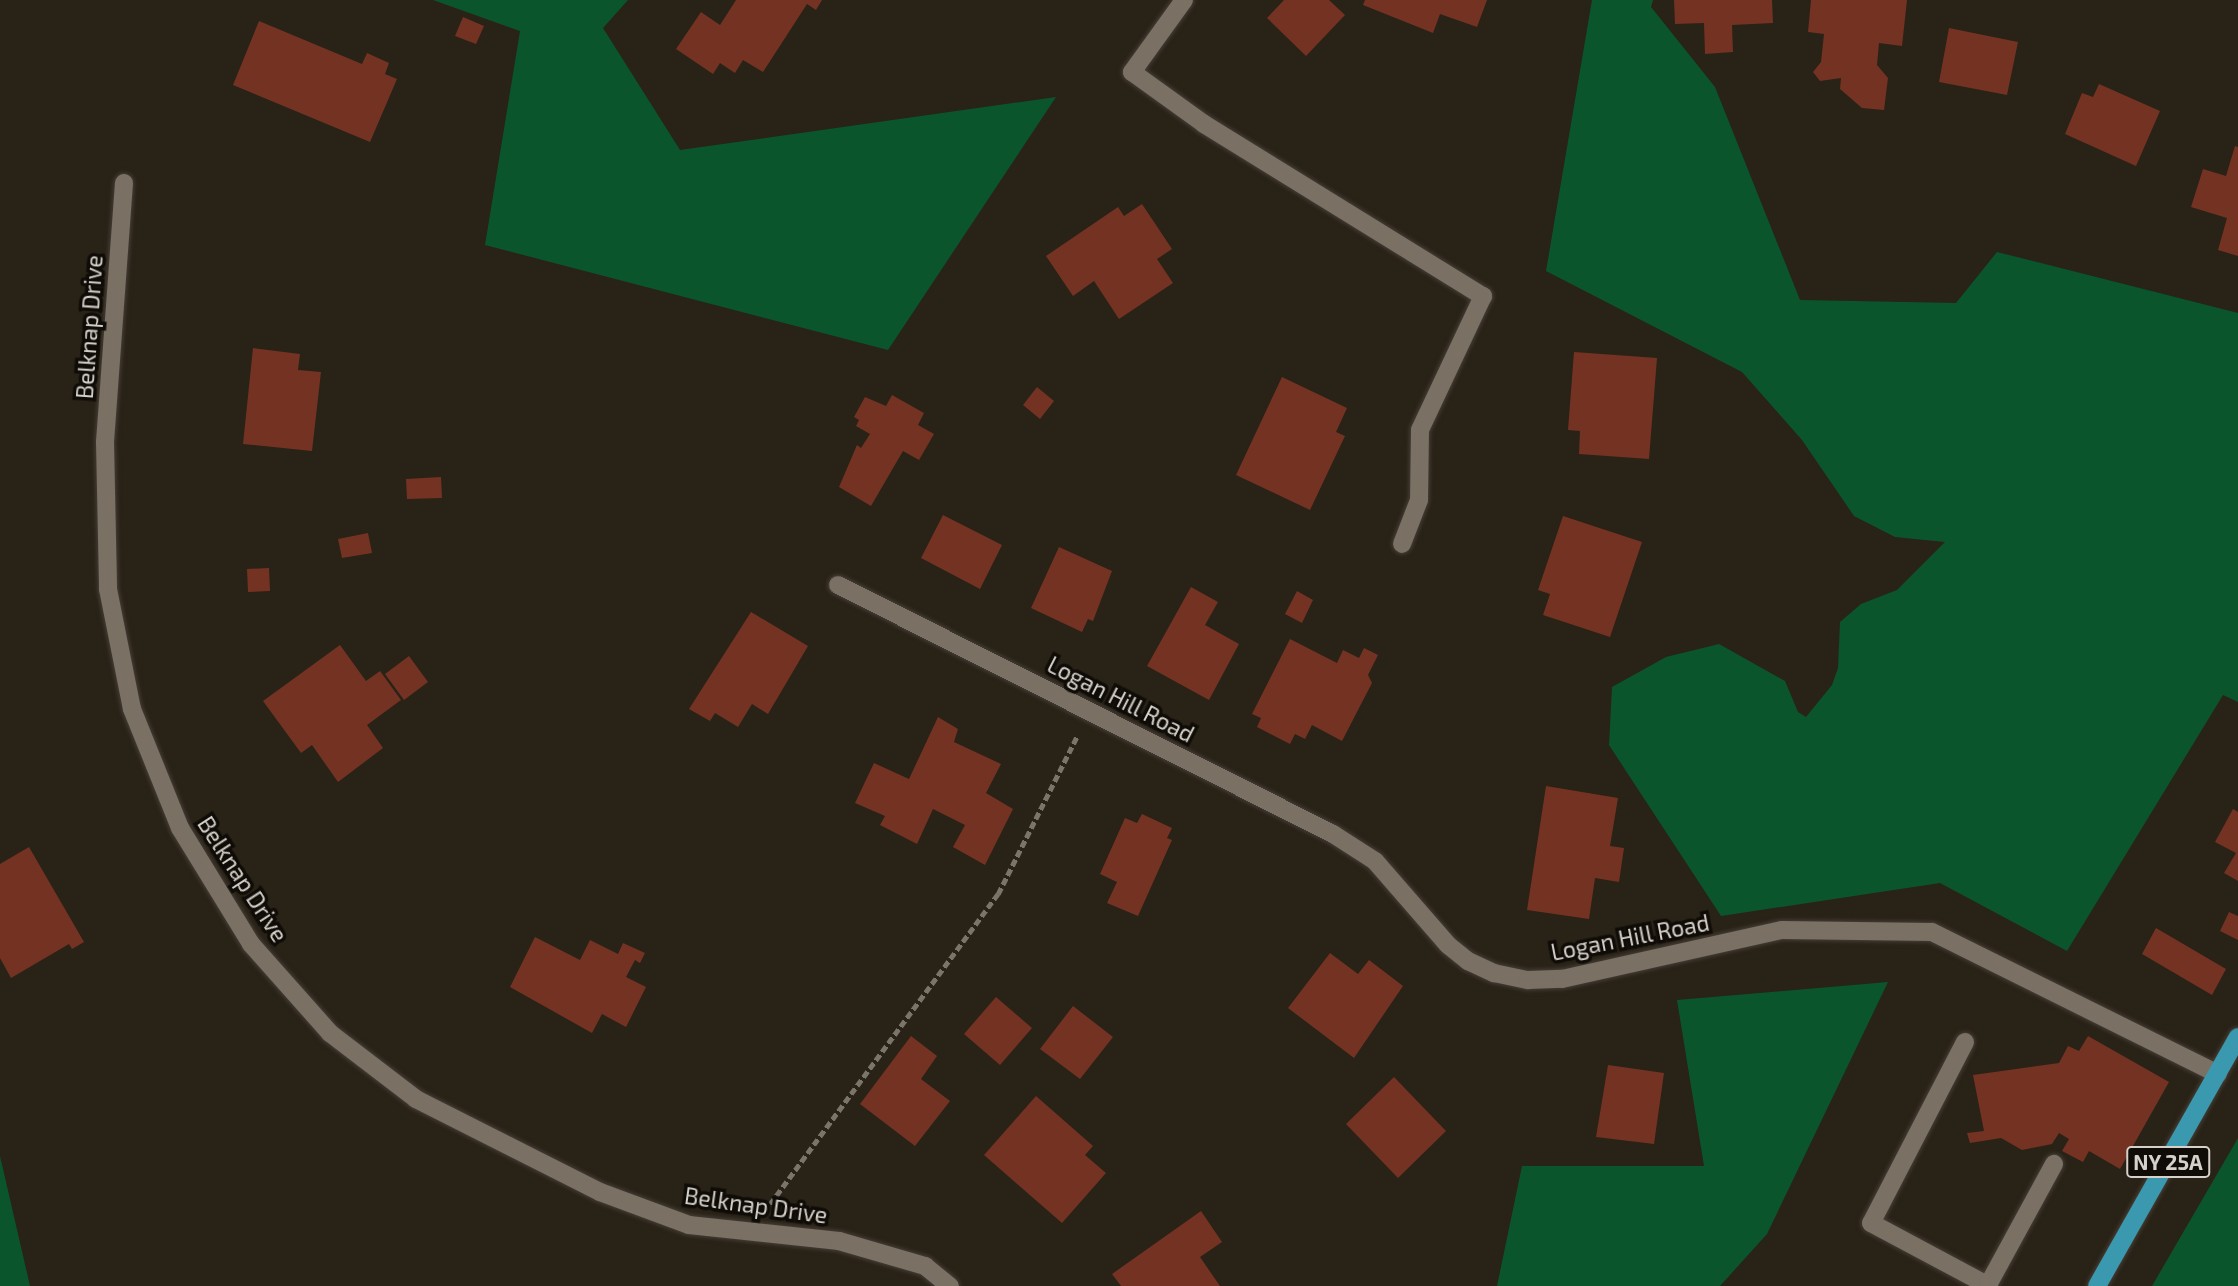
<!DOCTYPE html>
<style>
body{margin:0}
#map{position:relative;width:2238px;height:1286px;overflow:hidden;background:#292217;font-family:"Exo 2",sans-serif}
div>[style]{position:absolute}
.green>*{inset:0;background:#0b552d}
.building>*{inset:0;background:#743223}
.path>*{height:4.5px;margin-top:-2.25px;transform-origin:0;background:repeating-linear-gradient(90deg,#7a746b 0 7px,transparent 0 10.5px)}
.roads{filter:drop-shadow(0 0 2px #453e36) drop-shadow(0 0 2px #453e36)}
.lane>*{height:18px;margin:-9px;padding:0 9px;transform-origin:9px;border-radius:9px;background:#7a7064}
.street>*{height:18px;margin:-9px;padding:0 9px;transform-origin:9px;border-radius:9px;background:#7a7064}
.primary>*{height:18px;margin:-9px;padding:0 9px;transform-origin:9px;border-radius:9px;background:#3a99ae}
span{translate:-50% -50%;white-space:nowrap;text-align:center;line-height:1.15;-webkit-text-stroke:7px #0f0c07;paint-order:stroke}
.shield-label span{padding:2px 5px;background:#0f0c07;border:2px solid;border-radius:5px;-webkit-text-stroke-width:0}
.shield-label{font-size:21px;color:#d5d0c9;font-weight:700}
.street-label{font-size:23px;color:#d5d0c9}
</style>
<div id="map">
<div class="green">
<i style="clip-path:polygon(433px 0,628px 0,603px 28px,680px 150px,1056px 97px,888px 350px,485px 245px,520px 31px)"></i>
<i style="clip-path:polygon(1592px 0,1653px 0,1651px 7px,1715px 87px,1800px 300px,1956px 303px,1997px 252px,2238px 313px,2238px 702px,2223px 695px,2067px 951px,1940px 883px,1721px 916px,1609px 745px,1612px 687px,1666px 657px,1719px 644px,1785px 681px,1798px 712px,1806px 717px,1832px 685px,1838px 668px,1840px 622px,1861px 604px,1897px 590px,1945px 542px,1895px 537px,1854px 516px,1802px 440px,1742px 372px,1546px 271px)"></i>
<i style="clip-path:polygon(1888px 982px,1767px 1234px,1720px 1286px,1497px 1286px,1522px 1166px,1704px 1166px,1677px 1000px)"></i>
<i style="clip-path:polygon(2238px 1138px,2238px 1286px,2152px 1286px)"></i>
<i style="clip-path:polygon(0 1156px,30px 1286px,0 1286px)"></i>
</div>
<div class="building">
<i style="clip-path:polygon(736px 0,822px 0,816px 10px,807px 4px,763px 72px,743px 60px,735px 73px,720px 63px,713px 74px,676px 49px,701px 12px,720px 25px)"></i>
<i style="clip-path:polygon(1284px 0,1329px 0,1345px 15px,1306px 56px,1267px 18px)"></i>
<i style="clip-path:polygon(1365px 0,1487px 0,1477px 27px,1440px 14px,1433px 33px,1363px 5px)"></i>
<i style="clip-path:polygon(1674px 0,1772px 0,1773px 23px,1732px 25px,1733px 52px,1705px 54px,1704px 23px,1675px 24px)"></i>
<i style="clip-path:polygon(1811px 0,1907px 0,1902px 46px,1879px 43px,1877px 65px,1888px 78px,1884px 110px,1862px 108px,1840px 89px,1841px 78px,1820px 81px,1813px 72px,1821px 62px,1824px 34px,1808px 32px)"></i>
<i style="clip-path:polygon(463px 17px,484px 26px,476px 44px,455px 36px)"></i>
<i style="clip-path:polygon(259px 21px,362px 64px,367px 53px,389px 63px,385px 74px,397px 79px,370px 142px,233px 85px)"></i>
<i style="clip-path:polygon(1949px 28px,2018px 42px,2007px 95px,1939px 82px)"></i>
<i style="clip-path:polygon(2099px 84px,2160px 111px,2136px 166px,2065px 134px,2082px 93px,2093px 97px)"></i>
<i style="clip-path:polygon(2235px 146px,2238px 147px,2238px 256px,2218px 250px,2227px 218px,2191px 207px,2203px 169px,2226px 176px)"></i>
<i style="clip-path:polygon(1142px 204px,1172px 249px,1157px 259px,1173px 283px,1119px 319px,1094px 281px,1073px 296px,1046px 256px,1118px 207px,1124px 216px)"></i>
<i style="clip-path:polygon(253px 348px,300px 354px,298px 370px,321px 372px,312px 451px,243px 444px)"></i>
<i style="clip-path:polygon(1574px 352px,1657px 358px,1649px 459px,1579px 454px,1580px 431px,1568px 430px)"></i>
<i style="clip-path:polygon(1282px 377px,1347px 408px,1336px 432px,1345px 436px,1310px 510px,1236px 475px)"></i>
<i style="clip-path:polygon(1037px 387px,1054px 401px,1040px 419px,1023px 405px)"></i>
<i style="clip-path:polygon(892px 395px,924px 413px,918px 425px,934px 434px,919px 460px,903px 451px,871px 506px,839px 487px,857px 445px,861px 448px,870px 434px,856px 426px,859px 420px,854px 417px,865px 397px,886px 406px)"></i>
<i style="clip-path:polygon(441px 477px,442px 498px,407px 499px,406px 479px)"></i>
<i style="clip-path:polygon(943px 515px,1002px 545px,980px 589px,921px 558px)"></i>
<i style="clip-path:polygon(1563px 516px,1642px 542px,1610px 637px,1543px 615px,1550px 594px,1538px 590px)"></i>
<i style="clip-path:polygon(368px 533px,372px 553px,342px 558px,338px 539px)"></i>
<i style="clip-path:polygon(1059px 547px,1112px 571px,1093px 621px,1088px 619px,1082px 632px,1031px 608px)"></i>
<i style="clip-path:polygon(269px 568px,270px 591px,248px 592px,247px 569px)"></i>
<i style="clip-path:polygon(1191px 587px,1218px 602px,1205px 625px,1239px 644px,1209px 700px,1147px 666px)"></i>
<i style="clip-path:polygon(1297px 591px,1313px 600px,1302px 623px,1285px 614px)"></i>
<i style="clip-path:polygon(751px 612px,808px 646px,768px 714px,752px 704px,738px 727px,715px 713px,710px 721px,689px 709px)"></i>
<i style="clip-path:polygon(1290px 639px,1337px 663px,1343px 650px,1359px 658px,1364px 648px,1378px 655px,1368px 675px,1372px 683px,1342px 741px,1312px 725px,1305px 739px,1295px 734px,1290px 744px,1257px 727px,1261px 718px,1252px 714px)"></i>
<i style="clip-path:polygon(340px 645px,366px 681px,380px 671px,401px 700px,367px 725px,383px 748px,338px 782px,312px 745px,301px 753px,263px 701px)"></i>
<i style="clip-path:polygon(409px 656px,428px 682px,404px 700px,385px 674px)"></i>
<i style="clip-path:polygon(938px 717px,958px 729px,954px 742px,1001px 764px,986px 793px,1013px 809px,985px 865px,953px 847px,965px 825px,933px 809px,917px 844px,880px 825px,885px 816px,855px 803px,874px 763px,909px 779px)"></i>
<i style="clip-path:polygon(1546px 786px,1618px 798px,1610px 846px,1624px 848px,1619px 882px,1595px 878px,1589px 919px,1527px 910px)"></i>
<i style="clip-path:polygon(2233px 809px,2238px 812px,2238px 881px,2224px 873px,2236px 853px,2215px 842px)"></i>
<i style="clip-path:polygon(1142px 814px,1172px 828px,1167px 838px,1172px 840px,1138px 916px,1107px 903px,1117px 882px,1100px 874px,1125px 818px,1137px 823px)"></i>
<i style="clip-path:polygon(29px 847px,84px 942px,72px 949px,69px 944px,11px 978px,0 958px,0 864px)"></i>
<i style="clip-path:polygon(2229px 912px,2238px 916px,2238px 940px,2220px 931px)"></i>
<i style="clip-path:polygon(2156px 928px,2226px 969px,2212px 995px,2142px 954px)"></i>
<i style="clip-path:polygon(535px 937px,580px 960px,590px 940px,618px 954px,623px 943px,645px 953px,640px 963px,635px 960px,626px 977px,646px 987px,626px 1027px,602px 1014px,592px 1033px,510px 987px)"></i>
<i style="clip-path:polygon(1330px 953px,1358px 974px,1369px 960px,1403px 986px,1354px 1058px,1288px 1008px)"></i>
<i style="clip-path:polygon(996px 997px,1032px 1028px,1000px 1065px,964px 1034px)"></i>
<i style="clip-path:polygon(1073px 1006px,1113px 1037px,1080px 1079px,1040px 1049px)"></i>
<i style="clip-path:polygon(911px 1036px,937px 1056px,921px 1079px,950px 1101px,915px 1146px,860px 1104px)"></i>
<i style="clip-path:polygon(2088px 1036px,2169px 1082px,2120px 1169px,2089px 1151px,2083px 1162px,2062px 1151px,2069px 1139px,2059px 1133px,2052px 1144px,2022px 1150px,2001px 1138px,1970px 1143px,1967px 1133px,1984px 1131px,1973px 1075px,2059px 1063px,2068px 1046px,2079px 1051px)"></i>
<i style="clip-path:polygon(1608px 1065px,1664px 1073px,1654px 1144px,1596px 1137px)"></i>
<i style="clip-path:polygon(1394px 1077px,1446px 1131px,1398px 1178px,1346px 1124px)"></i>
<i style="clip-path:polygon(1036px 1096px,1093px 1146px,1085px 1155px,1106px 1173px,1062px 1223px,984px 1155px)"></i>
<i style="clip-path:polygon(1201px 1211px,1222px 1242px,1200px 1257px,1220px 1286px,1121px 1286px,1112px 1274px)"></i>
</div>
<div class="path">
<i style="left:770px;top:1204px;width:385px;rotate:-53.7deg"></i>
<i style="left:998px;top:894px;width:177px;rotate:-63.4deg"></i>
</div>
<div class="roads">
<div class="lane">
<i style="left:1965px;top:1042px;width:204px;rotate:117.4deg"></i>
<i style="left:1871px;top:1223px;width:134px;rotate:28.1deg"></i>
<i style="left:1988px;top:1285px;width:138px;rotate:-61.4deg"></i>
</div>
<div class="street">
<i style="left:1184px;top:0;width:89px;rotate:125.8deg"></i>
<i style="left:1132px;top:72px;width:89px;rotate:35.8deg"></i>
<i style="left:1204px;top:124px;width:328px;rotate:31.7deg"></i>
<i style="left:1483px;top:296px;width:148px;rotate:115.2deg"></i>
<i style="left:1420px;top:430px;width:70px;rotate:90.8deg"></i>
<i style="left:1419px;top:500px;width:47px;rotate:111.1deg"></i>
<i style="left:124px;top:183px;width:260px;rotate:94.2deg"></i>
<i style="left:105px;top:442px;width:147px;rotate:88.8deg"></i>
<i style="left:108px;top:589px;width:122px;rotate:78.7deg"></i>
<i style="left:132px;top:709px;width:128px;rotate:68deg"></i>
<i style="left:180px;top:828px;width:136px;rotate:58.5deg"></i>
<i style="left:251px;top:944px;width:119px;rotate:48.4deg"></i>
<i style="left:330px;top:1033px;width:108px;rotate:37.5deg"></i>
<i style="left:416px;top:1099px;width:206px;rotate:26.8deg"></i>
<i style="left:600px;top:1192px;width:95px;rotate:20.3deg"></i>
<i style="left:689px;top:1225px;width:151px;rotate:6.1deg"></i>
<i style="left:839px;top:1241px;width:90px;rotate:16.2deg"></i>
<i style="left:925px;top:1266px;width:32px;rotate:39deg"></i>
<i style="left:838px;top:585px;width:554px;rotate:26.7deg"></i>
<i style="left:1333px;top:834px;width:50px;rotate:32.7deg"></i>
<i style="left:1375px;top:861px;width:111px;rotate:49deg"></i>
<i style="left:1448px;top:945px;width:26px;rotate:39deg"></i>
<i style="left:1468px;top:961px;width:29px;rotate:25deg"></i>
<i style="left:1494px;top:973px;width:35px;rotate:12deg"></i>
<i style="left:1528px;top:980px;width:34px;rotate:-2deg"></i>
<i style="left:1562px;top:979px;width:225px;rotate:-12.6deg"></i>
<i style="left:1782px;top:930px;width:150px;rotate:0.8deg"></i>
<i style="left:1932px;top:932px;width:319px;rotate:26.4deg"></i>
</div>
<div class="primary">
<i style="left:2097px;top:1286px;width:286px;rotate:-60.5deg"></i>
</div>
</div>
<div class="shield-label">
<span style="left:2168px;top:1162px">NY 25A</span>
</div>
<div class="street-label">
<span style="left:89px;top:327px;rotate:-86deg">Belknap Drive</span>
<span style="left:1121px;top:699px;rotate:27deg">Logan Hill Road</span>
<span style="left:243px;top:879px;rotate:57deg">Belknap Drive</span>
<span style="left:1630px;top:937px;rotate:-11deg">Logan Hill Road</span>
<span style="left:756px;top:1205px;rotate:8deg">Belknap Drive</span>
</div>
</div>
